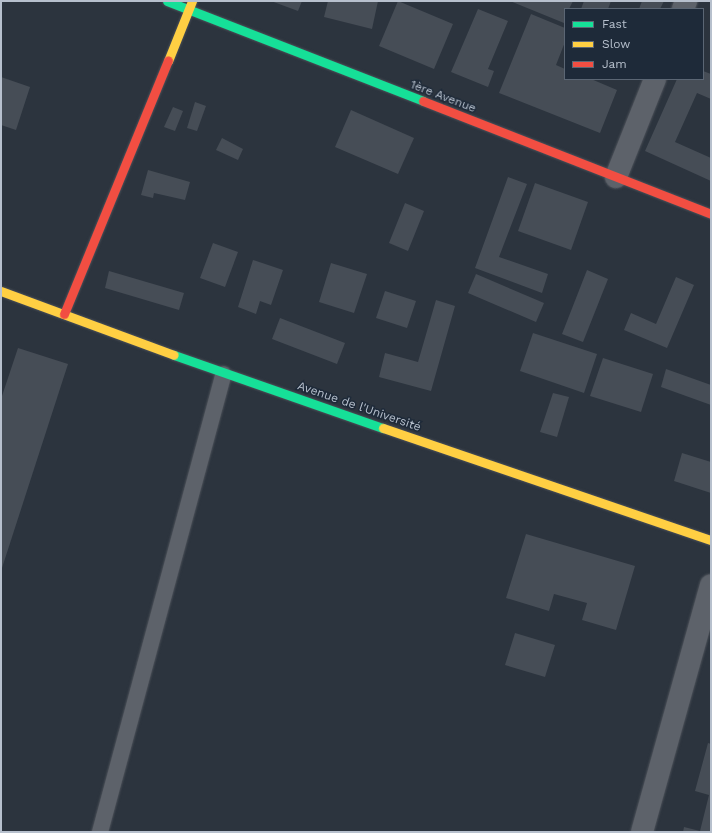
<!DOCTYPE html>
<meta charset="utf-8">
<style>
body{margin:0}
#map{position:relative;width:712px;height:833px;overflow:hidden;background:#2c343e;font-family:"Work Sans",sans-serif}
div>[style]{position:absolute}
.building>*{inset:0;background:#464d56}
.roads{filter:drop-shadow(0 0 1px #4b5058) drop-shadow(0 0 1px #4b5058)}
.lane>*{height:16px;margin:-8px;padding:0 8px;transform-origin:8px;border-radius:8px;background:#5d626a}
.street>*{height:22px;margin:-11px;padding:0 11px;transform-origin:11px;border-radius:11px;background:#5d626a}
.fast>*{height:9px;margin:-4.5px;padding:0 4.5px;transform-origin:4.5px;border-radius:4.5px;background:#16e098}
.slow>*{height:9px;margin:-4.5px;padding:0 4.5px;transform-origin:4.5px;border-radius:4.5px;background:#ffcf43}
.jam>*{height:9px;margin:-4.5px;padding:0 4.5px;transform-origin:4.5px;border-radius:4.5px;background:#f24e42}
span{translate:-50% -50%;white-space:nowrap;text-align:center;line-height:1.15;-webkit-text-stroke:3px #1e2a39;paint-order:stroke}
.street-label{font-size:12px;color:#b7c0cd}
.frame{position:absolute;inset:0;border:2px solid #b7c0cd;pointer-events:none}
.legend{position:absolute;left:564px;top:8px;width:140px;height:72px;box-sizing:border-box;background:#1e2a39;border:1px solid #5b6674;margin:0;padding:5px 7px;list-style:none;font-size:12px;color:#b7c0cd}
.legend li{display:flex;align-items:center;gap:8px;height:20px}
.legend b{width:20px;border:1px solid #5b6674}
</style>
<div id="map">
<div class="building">
<i style="clip-path:polygon(271px 1px,302px 1px,298px 11px)"></i>
<i style="clip-path:polygon(328px 1px,378px 1px,372px 29px,324px 17px)"></i>
<i style="clip-path:polygon(398px 1px,453px 24px,434px 69px,379px 46px)"></i>
<i style="clip-path:polygon(510px 1px,573px 1px,569px 9px,565px 9px,564px 23px)"></i>
<i style="clip-path:polygon(584px 1px,611px 1px,608px 9px,581px 9px)"></i>
<i style="clip-path:polygon(642px 1px,664px 1px,660px 9px,639px 9px)"></i>
<i style="clip-path:polygon(478px 9px,508px 21px,488px 69px,494px 71px,488px 87px,451px 72px)"></i>
<i style="clip-path:polygon(531px 14px,565px 28px,565px 42px,556px 65px,565px 69px,565px 79px,591px 79px,617px 90px,600px 133px,499px 93px)"></i>
<i style="clip-path:polygon(703px 71px,711px 74px,711px 99px,697px 93px,675px 142px,711px 158px,711px 181px,645px 151px,677px 79px,703px 79px)"></i>
<i style="clip-path:polygon(1px 77px,30px 87px,16px 130px,1px 125px)"></i>
<i style="clip-path:polygon(195px 102px,206px 106px,197px 131px,187px 128px)"></i>
<i style="clip-path:polygon(173px 107px,183px 111px,175px 131px,164px 127px)"></i>
<i style="clip-path:polygon(351px 110px,414px 138px,398px 174px,335px 147px)"></i>
<i style="clip-path:polygon(222px 138px,243px 149px,238px 160px,216px 150px)"></i>
<i style="clip-path:polygon(148px 170px,190px 182px,185px 200px,154px 193px,153px 198px,141px 195px)"></i>
<i style="clip-path:polygon(508px 177px,527px 184px,499px 257px,548px 274px,542px 293px,475px 268px)"></i>
<i style="clip-path:polygon(535px 183px,588px 202px,571px 250px,518px 231px)"></i>
<i style="clip-path:polygon(405px 203px,424px 211px,408px 251px,389px 243px)"></i>
<i style="clip-path:polygon(213px 243px,238px 252px,225px 287px,200px 278px)"></i>
<i style="clip-path:polygon(253px 260px,283px 270px,271px 305px,260px 301px,256px 314px,238px 307px)"></i>
<i style="clip-path:polygon(331px 263px,367px 274px,354px 313px,319px 302px)"></i>
<i style="clip-path:polygon(587px 270px,608px 279px,583px 342px,562px 334px)"></i>
<i style="clip-path:polygon(109px 271px,184px 293px,179px 310px,105px 288px)"></i>
<i style="clip-path:polygon(476px 274px,544px 303px,536px 322px,468px 293px)"></i>
<i style="clip-path:polygon(676px 277px,694px 285px,667px 348px,624px 330px,631px 313px,656px 324px)"></i>
<i style="clip-path:polygon(385px 291px,416px 301px,407px 328px,376px 318px)"></i>
<i style="clip-path:polygon(436px 300px,455px 306px,431px 391px,379px 377px,385px 353px,418px 362px)"></i>
<i style="clip-path:polygon(280px 318px,345px 343px,337px 364px,272px 339px)"></i>
<i style="clip-path:polygon(533px 333px,597px 354px,584px 393px,520px 371px)"></i>
<i style="clip-path:polygon(18px 348px,68px 364px,1px 571px,1px 399px)"></i>
<i style="clip-path:polygon(603px 358px,653px 374px,641px 412px,590px 396px)"></i>
<i style="clip-path:polygon(666px 369px,711px 385px,711px 405px,661px 387px)"></i>
<i style="clip-path:polygon(553px 393px,569px 397px,557px 437px,540px 432px)"></i>
<i style="clip-path:polygon(682px 453px,711px 462px,711px 493px,674px 481px)"></i>
<i style="clip-path:polygon(526px 534px,635px 566px,616px 630px,582px 620px,587px 603px,554px 594px,549px 611px,506px 598px)"></i>
<i style="clip-path:polygon(515px 633px,555px 645px,545px 677px,505px 665px)"></i>
<i style="clip-path:polygon(708px 743px,711px 744px,711px 832px,683px 832px,684px 827px,700px 831px,709px 795px,695px 791px)"></i>
</div>
<div class="roads">
<div class="lane">
<i style="left:100px;top:832px;width:474px;rotate:-74.9deg"></i>
</div>
<div class="street">
<i style="left:683px;top:9px;width:9px;rotate:-69deg"></i>
<i style="left:616px;top:177px;width:105px;rotate:-68.3deg"></i>
<i style="left:642px;top:832px;width:256px;rotate:-74.4deg"></i>
</div>
<div class="fast">
<i style="left:167px;top:1px;width:275px;rotate:21.3deg"></i>
<i style="left:174px;top:355px;width:221px;rotate:19.3deg"></i>
</div>
<div class="slow">
<i style="left:168px;top:61px;width:65px;rotate:-68.2deg"></i>
<i style="left:1px;top:291px;width:184px;rotate:20.3deg"></i>
<i style="left:383px;top:428px;width:347px;rotate:18.9deg"></i>
</div>
<div class="jam">
<i style="left:423px;top:101px;width:309px;rotate:21.4deg"></i>
<i style="left:64px;top:314px;width:274px;rotate:-67.7deg"></i>
</div>
</div>
<div class="street-label">
<span style="left:443px;top:97px;rotate:21deg">1ère Avenue</span>
<span style="left:359px;top:407px;rotate:19deg">Avenue de l'Université</span>
</div>
<div class="frame"></div>
<ul class="legend">
<li><b style="height:5px;background:#16e098"></b>Fast</li>
<li><b style="height:5px;background:#ffcf43"></b>Slow</li>
<li><b style="height:5px;background:#f24e42"></b>Jam</li>
</ul>
</div>
